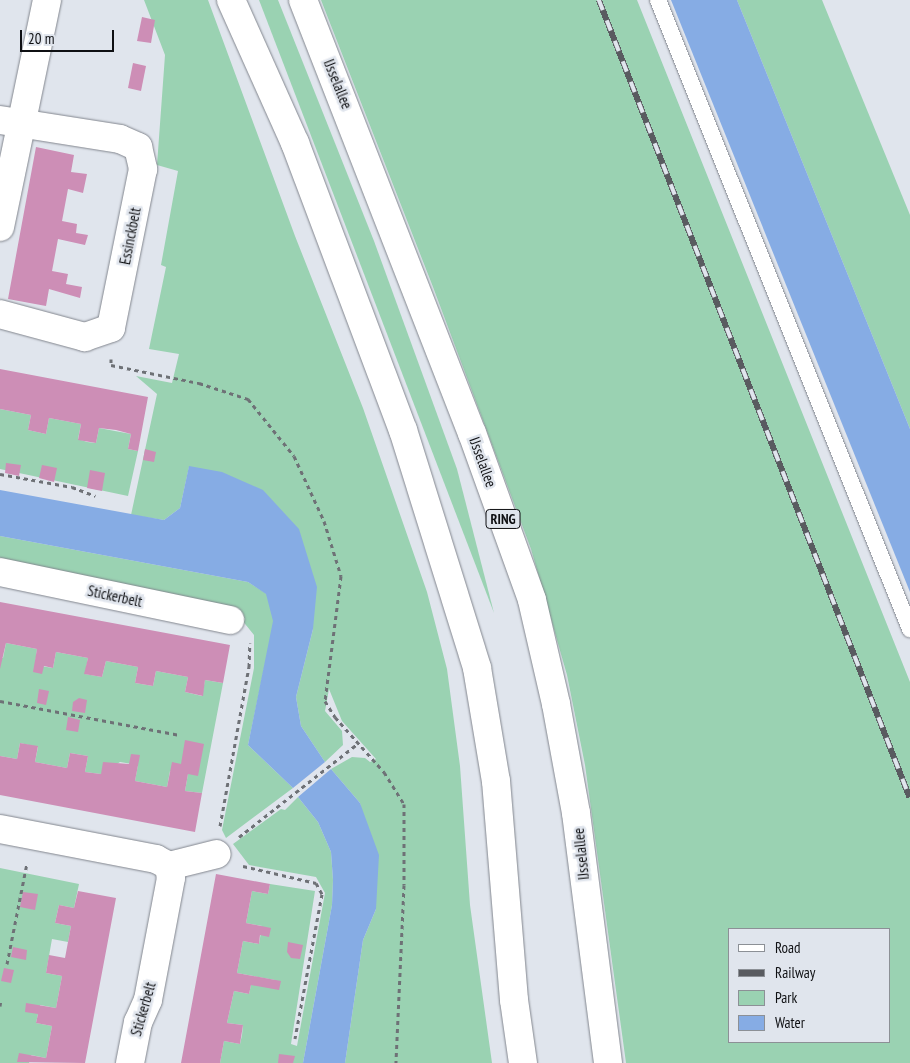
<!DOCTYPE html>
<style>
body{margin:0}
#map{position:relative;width:910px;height:1063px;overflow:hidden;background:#e0e5ed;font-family:"PT Sans Narrow",sans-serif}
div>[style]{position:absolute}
.green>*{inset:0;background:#9ad2b2}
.water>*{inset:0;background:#86ace4}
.building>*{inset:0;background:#cd8eb6}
.path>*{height:3px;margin-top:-1.5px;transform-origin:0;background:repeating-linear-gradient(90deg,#6e7176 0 4px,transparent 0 8px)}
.roads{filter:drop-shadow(0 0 1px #82868e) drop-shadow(0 0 1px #82868e)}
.lane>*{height:16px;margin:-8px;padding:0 8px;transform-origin:8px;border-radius:8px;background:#fff}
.street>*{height:28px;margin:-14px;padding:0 14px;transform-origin:14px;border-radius:14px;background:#fff}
.primary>*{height:28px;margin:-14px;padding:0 14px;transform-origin:14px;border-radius:14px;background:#fff}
.rail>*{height:5.5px;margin-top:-2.75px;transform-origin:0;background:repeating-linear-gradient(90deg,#e0e5ed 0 11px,#595b60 0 22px);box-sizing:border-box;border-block:1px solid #595b60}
span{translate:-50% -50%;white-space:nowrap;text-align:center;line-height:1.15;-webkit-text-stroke:5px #e0e5ed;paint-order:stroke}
.shield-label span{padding:1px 4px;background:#e0e5ed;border:1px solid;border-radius:4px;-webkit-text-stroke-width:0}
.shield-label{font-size:14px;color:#0f1013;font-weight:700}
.street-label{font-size:15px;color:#0f1013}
.legend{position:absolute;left:728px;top:928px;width:162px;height:115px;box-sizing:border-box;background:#e0e5ed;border:1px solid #8c9096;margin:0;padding:6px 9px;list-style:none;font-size:15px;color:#0f1013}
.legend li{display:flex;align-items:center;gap:10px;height:25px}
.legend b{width:25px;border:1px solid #8c9096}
.scale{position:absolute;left:20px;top:30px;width:94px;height:22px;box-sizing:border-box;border:2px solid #0f1013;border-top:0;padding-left:6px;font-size:15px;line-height:18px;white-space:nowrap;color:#0f1013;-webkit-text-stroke:4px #e0e5ed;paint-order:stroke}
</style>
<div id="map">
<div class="green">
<i style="clip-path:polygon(144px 0,208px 0,295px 236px,363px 408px,427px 592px,447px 669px,460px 766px,470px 905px,492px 1063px,345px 1063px,363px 940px,376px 909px,360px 803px,331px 769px,352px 757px,365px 758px,370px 762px,376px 759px,342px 721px,329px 689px,325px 711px,342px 731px,343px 745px,325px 762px,301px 726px,296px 697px,313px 629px,189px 467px,180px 508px,164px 520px,131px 515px,157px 394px,136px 376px,172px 383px,179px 354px,149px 349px,166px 267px,161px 265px,178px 171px,157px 165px,165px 55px)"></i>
<i style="clip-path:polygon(259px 0,278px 0,374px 241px,457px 469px,494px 613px)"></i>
<i style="clip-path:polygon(evenodd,321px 0,637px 0,910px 682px,910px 1063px,626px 1063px,585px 765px,567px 675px,531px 549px,433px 287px,321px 0,729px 929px,889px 929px,889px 1042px,729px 1042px,729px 929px)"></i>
<i style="clip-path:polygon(737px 0,822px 0,910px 215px,910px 429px)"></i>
<i style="clip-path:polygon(0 409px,31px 415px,28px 430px,46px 434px,49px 418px,81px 424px,78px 439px,87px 442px,96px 443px,99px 428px,131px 434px,128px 449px,138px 451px,128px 496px,0 469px)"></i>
<i style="clip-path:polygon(0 536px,248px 582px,267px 594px,274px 621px,248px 745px,293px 788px,226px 838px,222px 830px,254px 668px,254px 635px,233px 609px,0 561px)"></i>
<i style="clip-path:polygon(6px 643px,37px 649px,35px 665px,53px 668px,56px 652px,88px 658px,85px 674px,102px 677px,106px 661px,138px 667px,135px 683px,153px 686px,156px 671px,188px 677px,185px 692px,202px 696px,205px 680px,223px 683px,202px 793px,185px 791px,188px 774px,170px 771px,167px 787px,135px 781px,138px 765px,120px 762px,101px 774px,85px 772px,88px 756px,70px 753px,67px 768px,35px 762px,38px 747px,20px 743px,17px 759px,0 756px,0 658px,3px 658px)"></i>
<i style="clip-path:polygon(298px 797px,318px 822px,331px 852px,333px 880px,332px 905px,303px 1063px,220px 1063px,224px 1041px,240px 1044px,242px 1035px,243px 1025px,227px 1023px,234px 991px,249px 994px,251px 985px,275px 980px,237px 973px,243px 941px,259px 944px,262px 926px,246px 923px,252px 891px,268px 894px,270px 884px,315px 891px,291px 1044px,297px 1046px,325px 893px,316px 877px,249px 865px,233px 844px,281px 809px,285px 810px)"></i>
<i style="clip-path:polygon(0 868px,79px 884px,74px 908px,59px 905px,55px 923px,71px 926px,68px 942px,52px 939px,46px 973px,62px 976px,56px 1008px,40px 1005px,36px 1023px,52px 1026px,46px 1058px,31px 1055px,29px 1063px,0 1063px)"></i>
</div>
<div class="water">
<i style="clip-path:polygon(671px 0,737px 0,910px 429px,910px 592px)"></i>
<i style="clip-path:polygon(189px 466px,222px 472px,263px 490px,299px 529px,317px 587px,313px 629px,296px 697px,301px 726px,325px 762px,293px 788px,248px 745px,273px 621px,266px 594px,248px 582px,0 536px,0 490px,164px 520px,180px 508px)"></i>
<i style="clip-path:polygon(331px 769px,360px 803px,379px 855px,376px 909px,363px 940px,345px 1063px,303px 1063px,332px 905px,333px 880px,331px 852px,318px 822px,298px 797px)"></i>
</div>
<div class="building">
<i style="clip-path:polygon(142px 17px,155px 20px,151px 43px,137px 41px)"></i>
<i style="clip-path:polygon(133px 63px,146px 66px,141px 91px,128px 88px)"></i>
<i style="clip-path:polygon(36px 147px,74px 155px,71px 172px,87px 174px,83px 193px,68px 189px,62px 221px,77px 224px,76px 233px,88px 235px,85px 245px,58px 239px,52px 271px,68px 274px,66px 284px,82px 287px,80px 298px,49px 289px,46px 306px,8px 299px)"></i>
<i style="clip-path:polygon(0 369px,148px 397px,138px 451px,128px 449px,131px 434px,116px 430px,99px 428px,96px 443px,78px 440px,81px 424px,49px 418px,46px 434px,28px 430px,31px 415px,0 409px)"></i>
<i style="clip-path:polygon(145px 449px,156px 452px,154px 462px,143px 460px)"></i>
<i style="clip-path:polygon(6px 463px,21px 465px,19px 476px,5px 473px)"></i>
<i style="clip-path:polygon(42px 465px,57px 468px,54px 482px,39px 478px)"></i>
<i style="clip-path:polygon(90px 470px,105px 473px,102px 491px,87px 488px)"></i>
<i style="clip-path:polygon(0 602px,230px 645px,223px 683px,205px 680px,203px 696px,185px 692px,188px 677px,156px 671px,153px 686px,135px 683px,138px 667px,106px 661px,102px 677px,84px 674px,88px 658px,56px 652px,53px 668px,44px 666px,42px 674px,33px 672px,37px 649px,6px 643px,0 669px)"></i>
<i style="clip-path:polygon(39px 689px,49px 691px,46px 705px,37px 703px)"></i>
<i style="clip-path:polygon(79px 698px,87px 700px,85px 713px,72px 711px,73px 702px)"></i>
<i style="clip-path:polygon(68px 717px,80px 720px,78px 732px,66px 730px)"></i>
<i style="clip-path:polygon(185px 740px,204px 744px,198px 776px,188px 774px,185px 791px,202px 793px,195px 832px,0 795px,0 756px,17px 759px,20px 743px,38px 746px,35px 762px,67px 768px,70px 753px,88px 756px,85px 772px,101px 774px,103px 762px,129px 764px,131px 754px,140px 755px,135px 781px,167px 787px,172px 762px,181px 764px)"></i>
<i style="clip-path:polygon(216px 874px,270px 884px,268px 894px,252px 891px,246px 923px,271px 928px,269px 937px,260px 935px,259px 944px,243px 941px,237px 973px,281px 981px,279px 990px,251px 985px,249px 994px,234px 991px,227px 1023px,243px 1025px,240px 1044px,224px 1041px,220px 1063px,181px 1063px)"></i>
<i style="clip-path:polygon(78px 891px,116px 898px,85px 1063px,17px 1062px,19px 1053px,46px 1058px,52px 1026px,36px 1023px,38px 1014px,25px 1012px,26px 1003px,56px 1008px,62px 976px,46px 973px,49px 955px,65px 958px,71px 926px,55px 923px,59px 905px,74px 908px)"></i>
<i style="clip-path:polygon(23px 892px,38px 894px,35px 910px,20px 907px)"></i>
<i style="clip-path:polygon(288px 942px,303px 945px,300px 959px,291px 958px,287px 952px)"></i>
<i style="clip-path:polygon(13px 947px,27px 950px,26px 960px,11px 957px)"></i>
<i style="clip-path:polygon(4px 968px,14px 970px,11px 983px,1px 981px)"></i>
<i style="clip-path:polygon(279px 1054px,295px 1056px,293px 1063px,278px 1063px)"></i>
</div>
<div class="path">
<i style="left:111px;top:359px;width:6px;rotate:90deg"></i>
<i style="left:111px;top:365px;width:90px;rotate:11.6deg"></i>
<i style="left:199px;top:383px;width:52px;rotate:18.1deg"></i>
<i style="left:248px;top:399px;width:73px;rotate:51.1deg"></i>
<i style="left:294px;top:456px;width:72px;rotate:65.2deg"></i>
<i style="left:324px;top:521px;width:58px;rotate:72.8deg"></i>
<i style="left:341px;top:576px;width:126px;rotate:97.3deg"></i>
<i style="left:325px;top:701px;width:19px;rotate:58deg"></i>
<i style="left:335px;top:717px;width:74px;rotate:48.3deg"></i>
<i style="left:384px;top:772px;width:38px;rotate:58deg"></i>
<i style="left:404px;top:804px;width:81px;rotate:90deg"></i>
<i style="left:404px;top:885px;width:178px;rotate:92.6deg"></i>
<i style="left:0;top:474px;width:73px;rotate:10.2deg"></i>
<i style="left:72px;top:487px;width:25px;rotate:21deg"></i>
<i style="left:0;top:701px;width:183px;rotate:10.7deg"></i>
<i style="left:220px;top:826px;width:162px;rotate:-79.7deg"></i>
<i style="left:249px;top:667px;width:24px;rotate:-88deg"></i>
<i style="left:239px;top:837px;width:150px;rotate:-38.2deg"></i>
<i style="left:243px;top:866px;width:75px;rotate:13.1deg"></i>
<i style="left:316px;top:883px;width:13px;rotate:61deg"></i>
<i style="left:322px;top:894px;width:147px;rotate:100.6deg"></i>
<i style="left:7px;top:964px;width:103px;rotate:-78.8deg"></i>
<i style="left:0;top:1006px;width:7px;rotate:-82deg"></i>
</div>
<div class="roads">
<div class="lane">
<i style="left:658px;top:0;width:678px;rotate:68.17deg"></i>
</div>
<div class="street">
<i style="left:0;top:120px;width:121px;rotate:9deg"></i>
<i style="left:120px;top:139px;width:20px;rotate:24deg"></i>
<i style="left:138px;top:147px;width:23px;rotate:77deg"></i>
<i style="left:143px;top:169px;width:162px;rotate:101.4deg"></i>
<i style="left:111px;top:328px;width:28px;rotate:161deg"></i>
<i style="left:85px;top:337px;width:88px;rotate:-164.9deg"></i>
<i style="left:0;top:227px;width:232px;rotate:-78.3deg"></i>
<i style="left:0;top:572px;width:235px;rotate:11.8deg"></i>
<i style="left:0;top:829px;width:159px;rotate:10.9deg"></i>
<i style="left:156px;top:859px;width:15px;rotate:28deg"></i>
<i style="left:169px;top:866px;width:12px;rotate:81deg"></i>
<i style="left:171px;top:878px;width:124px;rotate:100.7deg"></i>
<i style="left:148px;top:1000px;width:24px;rotate:114deg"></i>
<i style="left:138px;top:1022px;width:42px;rotate:101deg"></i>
<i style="left:169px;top:866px;width:49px;rotate:-14deg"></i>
</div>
<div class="primary">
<i style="left:231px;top:0;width:157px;rotate:65.9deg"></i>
<i style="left:295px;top:143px;width:307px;rotate:69.4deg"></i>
<i style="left:403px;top:430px;width:249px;rotate:72.7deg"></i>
<i style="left:477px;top:668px;width:115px;rotate:80.5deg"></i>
<i style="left:496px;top:781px;width:220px;rotate:85.3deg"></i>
<i style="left:514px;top:1000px;width:64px;rotate:81.9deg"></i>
<i style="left:303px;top:0;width:465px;rotate:68.7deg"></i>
<i style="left:472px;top:433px;width:177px;rotate:70.2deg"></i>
<i style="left:532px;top:600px;width:107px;rotate:77deg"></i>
<i style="left:556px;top:704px;width:111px;rotate:79.6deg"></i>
<i style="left:576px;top:813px;width:252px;rotate:82.7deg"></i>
</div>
</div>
<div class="rail">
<i style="left:599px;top:0;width:856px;rotate:68.71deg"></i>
</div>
<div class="shield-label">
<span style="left:503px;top:519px">RING</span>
</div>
<div class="street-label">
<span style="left:338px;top:84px;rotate:68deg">IJsselallee</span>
<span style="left:130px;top:236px;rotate:-79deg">Essinckbelt</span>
<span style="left:483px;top:462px;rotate:70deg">IJsselallee</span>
<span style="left:115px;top:596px;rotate:12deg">Stickerbelt</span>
<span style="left:581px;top:854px;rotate:-96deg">IJsselallee</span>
<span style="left:143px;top:1009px;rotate:-74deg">Stickerbelt</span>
</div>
<ul class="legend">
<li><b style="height:6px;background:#fff"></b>Road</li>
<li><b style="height:6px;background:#595b60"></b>Railway</li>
<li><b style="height:14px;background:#9ad2b2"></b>Park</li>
<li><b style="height:14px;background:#86ace4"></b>Water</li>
</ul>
<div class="scale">20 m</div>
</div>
